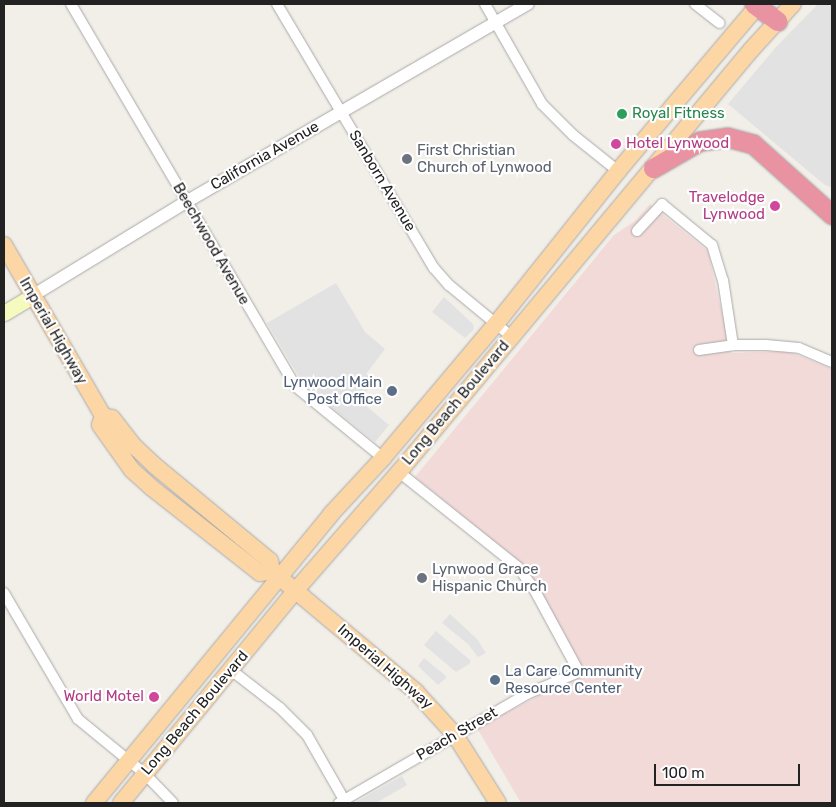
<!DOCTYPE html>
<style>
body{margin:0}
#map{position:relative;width:836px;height:807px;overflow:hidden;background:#f2efe9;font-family:Rubik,sans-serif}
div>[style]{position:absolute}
.commercial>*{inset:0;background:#f2dad9}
.parking>*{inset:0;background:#e2e2e2}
.roads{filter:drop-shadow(0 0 1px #a9a9a9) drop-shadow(0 0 1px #a9a9a9)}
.minor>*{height:10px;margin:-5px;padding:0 5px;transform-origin:5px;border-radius:5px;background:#fff}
.tertiary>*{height:12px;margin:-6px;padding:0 6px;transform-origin:6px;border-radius:6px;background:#fff}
.secondary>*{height:15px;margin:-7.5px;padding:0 7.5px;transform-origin:7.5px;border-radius:7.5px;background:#f7fabf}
.primary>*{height:16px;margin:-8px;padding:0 8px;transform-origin:8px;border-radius:8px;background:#fcd6a4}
.motorway>*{height:19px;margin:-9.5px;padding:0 9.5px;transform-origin:9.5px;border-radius:9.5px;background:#e892a2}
.dots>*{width:14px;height:14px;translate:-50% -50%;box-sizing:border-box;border:2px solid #fff;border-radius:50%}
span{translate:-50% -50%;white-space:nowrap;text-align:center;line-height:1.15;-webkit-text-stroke:4.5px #fff;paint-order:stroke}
.leisure-label{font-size:15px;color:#27864d}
.left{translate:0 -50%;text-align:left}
.hotel-label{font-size:15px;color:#b23c85}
.right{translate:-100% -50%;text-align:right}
.worship-label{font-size:15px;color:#5b616d}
.street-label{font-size:15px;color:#222}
.service-label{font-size:15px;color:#4e5e75}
.frame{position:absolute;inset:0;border:5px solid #222;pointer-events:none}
.scale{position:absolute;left:654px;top:764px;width:146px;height:22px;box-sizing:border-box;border:2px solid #222;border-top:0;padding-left:6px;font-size:15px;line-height:18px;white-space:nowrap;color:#222;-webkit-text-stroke:4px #fff;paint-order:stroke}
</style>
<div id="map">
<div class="commercial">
<i style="clip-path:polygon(650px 204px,708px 251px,731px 353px,788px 351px,832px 369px,832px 803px,521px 803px,477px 728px,585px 672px,531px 575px,518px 561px,415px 477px,614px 235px,635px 221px)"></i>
</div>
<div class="parking">
<i style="clip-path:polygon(818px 4px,832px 4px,831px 187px,825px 185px,728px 104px,776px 47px)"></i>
<i style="clip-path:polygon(336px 283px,365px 332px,385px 349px,366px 374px,375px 381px,359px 400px,389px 425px,375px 442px,304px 385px,267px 323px)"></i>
<i style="clip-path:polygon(444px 297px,473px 324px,474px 329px,465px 338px,432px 312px)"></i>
<i style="clip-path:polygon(450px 614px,477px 639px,486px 653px,478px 657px,468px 644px,442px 623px)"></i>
<i style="clip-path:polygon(436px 631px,471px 661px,469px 664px,456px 672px,424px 645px)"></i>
<i style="clip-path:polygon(424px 658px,446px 676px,446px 678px,438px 685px,418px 666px)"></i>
<i style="clip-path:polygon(402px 776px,407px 785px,376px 803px,354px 803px)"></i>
</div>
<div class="roads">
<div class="minor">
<i style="left:71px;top:4px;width:443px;rotate:59.6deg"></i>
<i style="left:295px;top:386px;width:114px;rotate:39.3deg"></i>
<i style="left:277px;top:4px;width:307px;rotate:59.3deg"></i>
<i style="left:434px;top:268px;width:23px;rotate:49deg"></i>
<i style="left:449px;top:285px;width:82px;rotate:39.5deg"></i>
<i style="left:485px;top:4px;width:115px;rotate:60.3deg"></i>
<i style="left:542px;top:104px;width:44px;rotate:45deg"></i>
<i style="left:573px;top:135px;width:58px;rotate:38.7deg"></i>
<i style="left:695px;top:4px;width:31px;rotate:38deg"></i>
<i style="left:637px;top:231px;width:37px;rotate:-47deg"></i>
<i style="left:662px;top:204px;width:65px;rotate:39.4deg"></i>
<i style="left:712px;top:245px;width:37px;rotate:73deg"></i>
<i style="left:723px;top:280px;width:66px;rotate:81.3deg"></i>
<i style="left:699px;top:350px;width:34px;rotate:-8deg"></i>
<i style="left:733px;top:345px;width:33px"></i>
<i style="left:766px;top:345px;width:33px;rotate:5deg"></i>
<i style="left:799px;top:348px;width:36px;rotate:23deg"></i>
<i style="left:4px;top:593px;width:146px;rotate:59.6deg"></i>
<i style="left:78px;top:719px;width:87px;rotate:39.4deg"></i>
<i style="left:145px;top:774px;width:40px;rotate:46deg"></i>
<i style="left:231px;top:670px;width:62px;rotate:37.8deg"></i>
<i style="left:280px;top:708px;width:38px;rotate:45deg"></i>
<i style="left:307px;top:735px;width:78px;rotate:60.2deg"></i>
<i style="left:339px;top:803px;width:217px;rotate:-30.1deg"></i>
<i style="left:527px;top:694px;width:56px;rotate:-22.9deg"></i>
<i style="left:579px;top:672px;width:94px;rotate:-118.5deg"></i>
<i style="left:534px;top:589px;width:27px;rotate:-126deg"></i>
<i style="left:518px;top:567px;width:152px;rotate:-141.4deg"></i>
</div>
<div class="tertiary">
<i style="left:32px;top:296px;width:180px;rotate:-31.4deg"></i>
<i style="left:186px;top:202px;width:395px;rotate:-30.1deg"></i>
</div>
<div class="secondary">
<i style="left:4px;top:313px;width:33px;rotate:-31deg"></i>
</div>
<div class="primary">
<i style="left:4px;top:245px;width:198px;rotate:59.9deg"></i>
<i style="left:103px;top:416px;width:9px;rotate:13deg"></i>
<i style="left:112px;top:418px;width:37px;rotate:52deg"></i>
<i style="left:135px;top:447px;width:26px;rotate:43deg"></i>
<i style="left:154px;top:465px;width:151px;rotate:39.6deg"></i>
<i style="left:270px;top:561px;width:10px;rotate:79deg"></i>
<i style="left:272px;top:571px;width:188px;rotate:40deg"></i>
<i style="left:416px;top:692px;width:58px;rotate:47.8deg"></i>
<i style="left:455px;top:735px;width:80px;rotate:57.7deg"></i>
<i style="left:103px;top:416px;width:9px;rotate:108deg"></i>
<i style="left:100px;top:425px;width:55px;rotate:54.6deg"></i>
<i style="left:132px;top:470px;width:27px;rotate:42deg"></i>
<i style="left:152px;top:488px;width:137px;rotate:38.2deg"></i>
<i style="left:260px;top:573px;width:12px;rotate:-9deg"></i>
<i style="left:94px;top:803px;width:374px;rotate:-50.6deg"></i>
<i style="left:331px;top:514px;width:76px;rotate:-47.1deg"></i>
<i style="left:383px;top:458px;width:175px;rotate:-49.9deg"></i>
<i style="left:496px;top:324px;width:196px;rotate:-51.4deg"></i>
<i style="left:618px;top:171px;width:219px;rotate:-49.8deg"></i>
<i style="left:121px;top:803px;width:276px;rotate:-50.6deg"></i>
<i style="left:296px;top:590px;width:157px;rotate:-48.9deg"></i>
<i style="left:399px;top:472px;width:550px;rotate:-50.17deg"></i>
<i style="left:751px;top:50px;width:62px;rotate:-47.6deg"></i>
</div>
<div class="motorway">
<i style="left:754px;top:4px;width:29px;rotate:36deg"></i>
<i style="left:653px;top:168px;width:54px;rotate:-29.9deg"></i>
<i style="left:700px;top:141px;width:27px;rotate:-8deg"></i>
<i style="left:727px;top:137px;width:27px;rotate:15deg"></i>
<i style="left:753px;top:144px;width:106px;rotate:41.9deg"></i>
</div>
</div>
<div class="dots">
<i style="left:622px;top:114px;background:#2e9e5b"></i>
<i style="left:616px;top:144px;background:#d1479c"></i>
<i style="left:407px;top:159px;background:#6b7280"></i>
<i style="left:775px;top:206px;background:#d1479c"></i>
<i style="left:392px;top:391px;background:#5c6f8a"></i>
<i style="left:422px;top:578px;background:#6b7280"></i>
<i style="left:495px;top:680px;background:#5c6f8a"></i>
<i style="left:154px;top:697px;background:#d1479c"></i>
</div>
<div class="leisure-label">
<span class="left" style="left:632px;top:114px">Royal Fitness</span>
</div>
<div class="hotel-label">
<span class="left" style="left:626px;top:144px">Hotel Lynwood</span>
<span class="right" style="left:765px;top:206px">Travelodge<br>Lynwood</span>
<span class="right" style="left:144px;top:697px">World Motel</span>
</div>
<div class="worship-label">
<span class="left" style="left:417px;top:159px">First Christian<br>Church of Lynwood</span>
<span class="left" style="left:432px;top:578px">Lynwood Grace<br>Hispanic Church</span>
</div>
<div class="street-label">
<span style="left:265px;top:156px;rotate:-30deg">California Avenue</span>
<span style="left:382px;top:181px;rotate:59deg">Sanborn Avenue</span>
<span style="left:211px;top:244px;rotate:60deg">Beechwood Avenue</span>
<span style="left:53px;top:331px;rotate:60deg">Imperial Highway</span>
<span style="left:456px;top:403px;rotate:-50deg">Long Beach Boulevard</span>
<span style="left:385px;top:667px;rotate:41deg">Imperial Highway</span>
<span style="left:195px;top:713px;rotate:-50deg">Long Beach Boulevard</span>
<span style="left:457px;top:734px;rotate:-30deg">Peach Street</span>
</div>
<div class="service-label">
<span class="right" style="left:382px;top:391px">Lynwood Main<br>Post Office</span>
<span class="left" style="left:505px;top:680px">La Care Community<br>Resource Center</span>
</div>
<div class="frame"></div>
<div class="scale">100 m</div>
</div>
